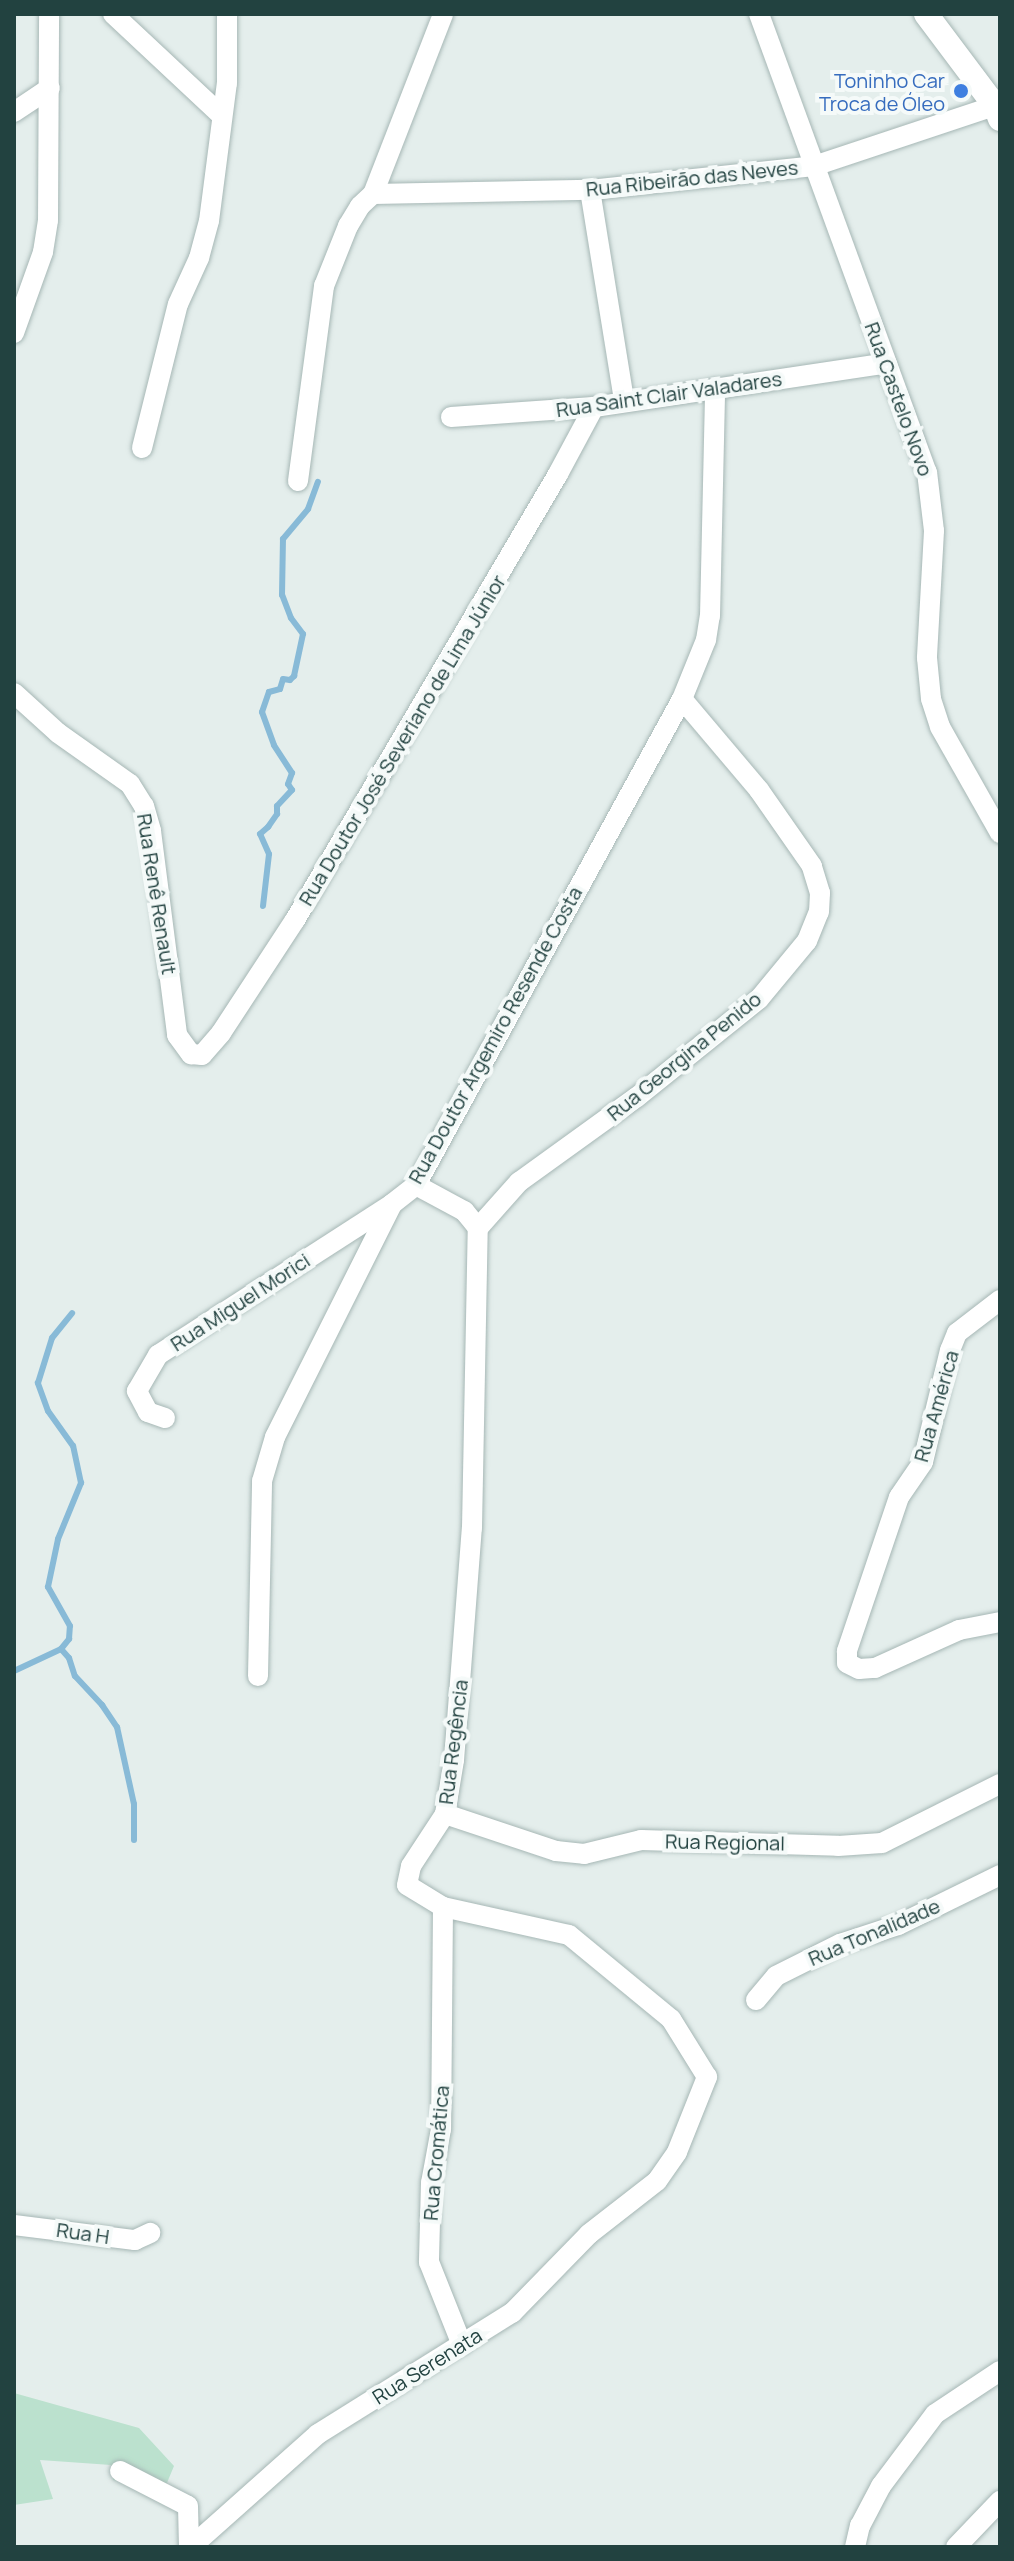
<!DOCTYPE html>
<meta charset="utf-8">
<style>
body{margin:0}
#map{position:relative;width:1014px;height:2561px;overflow:hidden;background:#e4eeec;font-family:Manrope,sans-serif}
div>[style]{position:absolute}
.green>*{inset:0;background:#bbe1ce}
.stream>*{height:6px;margin:-3px;padding:0 3px;transform-origin:3px;border-radius:3px;background:#88bad7}
.roads{filter:drop-shadow(0 0 2px #a6b7b5) drop-shadow(0 0 2px #a6b7b5)}
.street>*{height:20px;margin:-10px;padding:0 10px;transform-origin:10px;border-radius:10px;background:#fff}
.secondary>*{height:24px;margin:-12px;padding:0 12px;transform-origin:12px;border-radius:12px;background:#fff}
.dots>*{width:22px;height:22px;translate:-50% -50%;box-sizing:border-box;border:4px solid #f5faf9;border-radius:50%}
span{translate:-50% -50%;white-space:nowrap;text-align:center;line-height:1.15;-webkit-text-stroke:8px #f5faf9;paint-order:stroke}
.shop-label{font-size:20px;color:#366cbe}
.right{translate:-100% -50%;text-align:right}
.street-label{font-size:20px;color:#224240}
.frame{position:absolute;inset:0;border:16px solid #224240;pointer-events:none}
</style>
<div id="map">
<div class="green">
<i style="clip-path:polygon(14px 2393px,139px 2428px,174px 2466px,164px 2490px,113px 2480px,111px 2465px,40px 2460px,53px 2499px,14px 2505px)"></i>
</div>
<div class="stream">
<i style="left:263px;top:906px;width:52px;rotate:-83.4deg"></i>
<i style="left:269px;top:854px;width:22px;rotate:-114deg"></i>
<i style="left:260px;top:834px;width:11px;rotate:-41deg"></i>
<i style="left:268px;top:827px;width:16px;rotate:-55deg"></i>
<i style="left:277px;top:814px;width:8px;rotate:-90deg"></i>
<i style="left:277px;top:806px;width:22px;rotate:-47deg"></i>
<i style="left:292px;top:790px;width:7px;rotate:-124deg"></i>
<i style="left:288px;top:784px;width:12px;rotate:-70deg"></i>
<i style="left:292px;top:773px;width:33px;rotate:-123deg"></i>
<i style="left:274px;top:745px;width:35px;rotate:-110deg"></i>
<i style="left:262px;top:712px;width:21px;rotate:-71deg"></i>
<i style="left:269px;top:692px;width:11px;rotate:-15deg"></i>
<i style="left:280px;top:689px;width:10px;rotate:-73deg"></i>
<i style="left:283px;top:679px;width:7px;rotate:8deg"></i>
<i style="left:290px;top:680px;width:6px;rotate:-45deg"></i>
<i style="left:294px;top:676px;width:43px;rotate:-77.9deg"></i>
<i style="left:303px;top:634px;width:20px;rotate:-127deg"></i>
<i style="left:291px;top:618px;width:25px;rotate:-111deg"></i>
<i style="left:282px;top:595px;width:56px;rotate:-89deg"></i>
<i style="left:283px;top:539px;width:39px;rotate:-50deg"></i>
<i style="left:308px;top:509px;width:29px;rotate:-70deg"></i>
<i style="left:61px;top:1649px;width:12px;rotate:48deg"></i>
<i style="left:69px;top:1658px;width:19px;rotate:72deg"></i>
<i style="left:75px;top:1676px;width:40px;rotate:47deg"></i>
<i style="left:102px;top:1705px;width:27px;rotate:56deg"></i>
<i style="left:117px;top:1727px;width:79px;rotate:77.6deg"></i>
<i style="left:134px;top:1804px;width:36px;rotate:90deg"></i>
<i style="left:14px;top:1671px;width:52px;rotate:-25.1deg"></i>
<i style="left:61px;top:1649px;width:13px;rotate:-51deg"></i>
<i style="left:69px;top:1639px;width:13px;rotate:-86deg"></i>
<i style="left:70px;top:1626px;width:45px;rotate:-119.4deg"></i>
<i style="left:48px;top:1587px;width:49px;rotate:-78.2deg"></i>
<i style="left:58px;top:1539px;width:61px;rotate:-67.7deg"></i>
<i style="left:81px;top:1483px;width:38px;rotate:-102deg"></i>
<i style="left:73px;top:1446px;width:43px;rotate:-125.5deg"></i>
<i style="left:48px;top:1411px;width:30px;rotate:-110deg"></i>
<i style="left:38px;top:1383px;width:47px;rotate:-72.7deg"></i>
<i style="left:52px;top:1338px;width:32px;rotate:-51deg"></i>
</div>
<div class="roads">
<div class="street">
<i style="left:113px;top:14px;width:149px;rotate:43.1deg"></i>
<i style="left:759px;top:14px;width:488px;rotate:69.9deg"></i>
<i style="left:927px;top:472px;width:59px;rotate:83.2deg"></i>
<i style="left:934px;top:531px;width:127px;rotate:93.2deg"></i>
<i style="left:927px;top:658px;width:41px;rotate:84.4deg"></i>
<i style="left:931px;top:699px;width:29px;rotate:72deg"></i>
<i style="left:940px;top:727px;width:122px;rotate:60.5deg"></i>
<i style="left:14px;top:112px;width:43px;rotate:-33.7deg"></i>
<i style="left:590px;top:190px;width:214px;rotate:80.8deg"></i>
<i style="left:373px;top:194px;width:217px;rotate:-1.1deg"></i>
<i style="left:590px;top:190px;width:225px;rotate:-6.1deg"></i>
<i style="left:814px;top:166px;width:196px;rotate:-18.4deg"></i>
<i style="left:14px;top:333px;width:86px;rotate:-70.3deg"></i>
<i style="left:43px;top:252px;width:32px;rotate:-81deg"></i>
<i style="left:48px;top:220px;width:206px;rotate:-89.7deg"></i>
<i style="left:451px;top:417px;width:143px;rotate:-4deg"></i>
<i style="left:594px;top:407px;width:296px;rotate:-8.5deg"></i>
<i style="left:142px;top:448px;width:148px;rotate:-76deg"></i>
<i style="left:178px;top:304px;width:51px;rotate:-65.5deg"></i>
<i style="left:199px;top:258px;width:38px;rotate:-75deg"></i>
<i style="left:209px;top:221px;width:139px;rotate:-82.6deg"></i>
<i style="left:227px;top:83px;width:69px;rotate:-90deg"></i>
<i style="left:298px;top:481px;width:197px;rotate:-82.4deg"></i>
<i style="left:324px;top:286px;width:65px;rotate:-68.2deg"></i>
<i style="left:348px;top:226px;width:23px;rotate:-59deg"></i>
<i style="left:360px;top:206px;width:18px;rotate:-43deg"></i>
<i style="left:373px;top:194px;width:193px;rotate:-68.7deg"></i>
<i style="left:14px;top:693px;width:59px;rotate:42.3deg"></i>
<i style="left:58px;top:733px;width:88px;rotate:35.3deg"></i>
<i style="left:130px;top:784px;width:26px;rotate:58deg"></i>
<i style="left:144px;top:806px;width:26px;rotate:74deg"></i>
<i style="left:151px;top:831px;width:206px;rotate:82.7deg"></i>
<i style="left:177px;top:1035px;width:24px;rotate:54deg"></i>
<i style="left:191px;top:1054px;width:11px;rotate:5deg"></i>
<i style="left:202px;top:1055px;width:29px;rotate:-49deg"></i>
<i style="left:221px;top:1033px;width:135px;rotate:-56.8deg"></i>
<i style="left:295px;top:920px;width:518px;rotate:-59.47deg"></i>
<i style="left:558px;top:474px;width:76px;rotate:-61.8deg"></i>
<i style="left:478px;top:1228px;width:62px;rotate:-48.3deg"></i>
<i style="left:519px;top:1182px;width:145px;rotate:-35.8deg"></i>
<i style="left:637px;top:1097px;width:156px;rotate:-38.8deg"></i>
<i style="left:759px;top:999px;width:75px;rotate:-50.4deg"></i>
<i style="left:807px;top:941px;width:31px;rotate:-68deg"></i>
<i style="left:819px;top:912px;width:19px;rotate:-87deg"></i>
<i style="left:820px;top:893px;width:28px;rotate:-107deg"></i>
<i style="left:812px;top:866px;width:93px;rotate:-124.9deg"></i>
<i style="left:759px;top:790px;width:119px;rotate:-130.2deg"></i>
<i style="left:1000px;top:1300px;width:54px;rotate:142.5deg"></i>
<i style="left:957px;top:1333px;width:18px;rotate:112deg"></i>
<i style="left:950px;top:1350px;width:115px;rotate:103.6deg"></i>
<i style="left:923px;top:1462px;width:42px;rotate:124.4deg"></i>
<i style="left:899px;top:1497px;width:163px;rotate:108.7deg"></i>
<i style="left:847px;top:1651px;width:12px;rotate:90deg"></i>
<i style="left:847px;top:1663px;width:13px;rotate:27deg"></i>
<i style="left:859px;top:1669px;width:16px;rotate:-4deg"></i>
<i style="left:875px;top:1668px;width:92px;rotate:-24.3deg"></i>
<i style="left:959px;top:1630px;width:42px;rotate:-11deg"></i>
<i style="left:165px;top:1418px;width:18px;rotate:-161deg"></i>
<i style="left:148px;top:1412px;width:24px;rotate:-118deg"></i>
<i style="left:137px;top:1391px;width:42px;rotate:-59.7deg"></i>
<i style="left:158px;top:1355px;width:277px;rotate:-32.8deg"></i>
<i style="left:258px;top:1676px;width:195px;rotate:-88.8deg"></i>
<i style="left:262px;top:1481px;width:46px;rotate:-73.5deg"></i>
<i style="left:275px;top:1437px;width:261px;rotate:-63.3deg"></i>
<i style="left:392px;top:1204px;width:31px;rotate:-38deg"></i>
<i style="left:416px;top:1185px;width:554px;rotate:-61.31deg"></i>
<i style="left:682px;top:699px;width:64px;rotate:-67.9deg"></i>
<i style="left:706px;top:640px;width:24px;rotate:-81deg"></i>
<i style="left:710px;top:616px;width:228px;rotate:-88.7deg"></i>
<i style="left:445px;top:1814px;width:117px;rotate:18.4deg"></i>
<i style="left:556px;top:1851px;width:28px;rotate:6deg"></i>
<i style="left:584px;top:1854px;width:59px;rotate:-13.8deg"></i>
<i style="left:641px;top:1840px;width:197px;rotate:1.7deg"></i>
<i style="left:838px;top:1846px;width:44px;rotate:-3.9deg"></i>
<i style="left:882px;top:1843px;width:132px;rotate:-26.6deg"></i>
<i style="left:443px;top:1907px;width:222px;rotate:90.5deg"></i>
<i style="left:441px;top:2129px;width:55px;rotate:100.5deg"></i>
<i style="left:431px;top:2183px;width:79px;rotate:91.5deg"></i>
<i style="left:429px;top:2262px;width:89px;rotate:68.3deg"></i>
<i style="left:756px;top:2000px;width:31px;rotate:-50deg"></i>
<i style="left:776px;top:1976px;width:72px;rotate:-26.6deg"></i>
<i style="left:840px;top:1944px;width:61px;rotate:-18.1deg"></i>
<i style="left:898px;top:1925px;width:114px;rotate:-26.1deg"></i>
<i style="left:14px;top:2225px;width:122px;rotate:7.1deg"></i>
<i style="left:135px;top:2240px;width:17px;rotate:-25deg"></i>
<i style="left:120px;top:2471px;width:76px;rotate:27.2deg"></i>
<i style="left:188px;top:2506px;width:41px;rotate:88.6deg"></i>
<i style="left:191px;top:2547px;width:170px;rotate:-41.7deg"></i>
<i style="left:318px;top:2434px;width:229px;rotate:-32deg"></i>
<i style="left:512px;top:2313px;width:110px;rotate:-45.7deg"></i>
<i style="left:589px;top:2234px;width:86px;rotate:-37.9deg"></i>
<i style="left:657px;top:2181px;width:35px;rotate:-55deg"></i>
<i style="left:677px;top:2152px;width:81px;rotate:-68.2deg"></i>
<i style="left:707px;top:2077px;width:68px;rotate:-121.8deg"></i>
<i style="left:671px;top:2019px;width:132px;rotate:-140.5deg"></i>
<i style="left:569px;top:1935px;width:129px;rotate:-167.5deg"></i>
<i style="left:443px;top:1907px;width:42px;rotate:-148.6deg"></i>
<i style="left:407px;top:1885px;width:19px;rotate:-78deg"></i>
<i style="left:411px;top:1866px;width:62px;rotate:-56.8deg"></i>
<i style="left:445px;top:1814px;width:55px;rotate:-80.5deg"></i>
<i style="left:454px;top:1760px;width:233px;rotate:-85.6deg"></i>
<i style="left:472px;top:1528px;width:300px;rotate:-88.9deg"></i>
<i style="left:478px;top:1228px;width:22px;rotate:-129deg"></i>
<i style="left:464px;top:1211px;width:55px;rotate:-151.6deg"></i>
<i style="left:855px;top:2547px;width:22px;rotate:-77deg"></i>
<i style="left:860px;top:2526px;width:45px;rotate:-62.3deg"></i>
<i style="left:881px;top:2486px;width:90px;rotate:-53.1deg"></i>
<i style="left:935px;top:2414px;width:78px;rotate:-33.5deg"></i>
<i style="left:956px;top:2547px;width:64px;rotate:-46.3deg"></i>
</div>
<div class="secondary">
<i style="left:926px;top:14px;width:115px;rotate:53.1deg"></i>
<i style="left:995px;top:106px;width:14px;rotate:69deg"></i>
</div>
</div>
<div class="dots">
<i style="left:961px;top:91px;background:#3f7fe0"></i>
</div>
<div class="shop-label">
<span class="right" style="left:945px;top:92px">Toninho Car<br>Troca de Óleo</span>
</div>
<div class="street-label">
<span style="left:692px;top:178px;rotate:-6deg">Rua Ribeirão das Neves</span>
<span style="left:669px;top:394px;rotate:-8deg">Rua Saint Clair Valadares</span>
<span style="left:899px;top:399px;rotate:70deg">Rua Castelo Novo</span>
<span style="left:402px;top:740px;rotate:-59deg">Rua Doutor José Severiano de Lima Júnior</span>
<span style="left:157px;top:894px;rotate:81deg">Rua Renê Renault</span>
<span style="left:495px;top:1035px;rotate:-61deg">Rua Doutor Argemiro Resende Costa</span>
<span style="left:684px;top:1056px;rotate:-39deg">Rua Georgina Penido</span>
<span style="left:240px;top:1302px;rotate:-33deg">Rua Miguel Morici</span>
<span style="left:936px;top:1406px;rotate:-74deg">Rua América</span>
<span style="left:453px;top:1742px;rotate:-83deg">Rua Regência</span>
<span style="left:725px;top:1842px;rotate:1deg">Rua Regional</span>
<span style="left:874px;top:1932px;rotate:-23deg">Rua Tonalidade</span>
<span style="left:436px;top:2153px;rotate:-85deg">Rua Cromática</span>
<span style="left:83px;top:2233px;rotate:8deg">Rua H</span>
<span style="left:427px;top:2366px;rotate:-32deg">Rua Serenata</span>
</div>
<div class="frame"></div>
</div>
